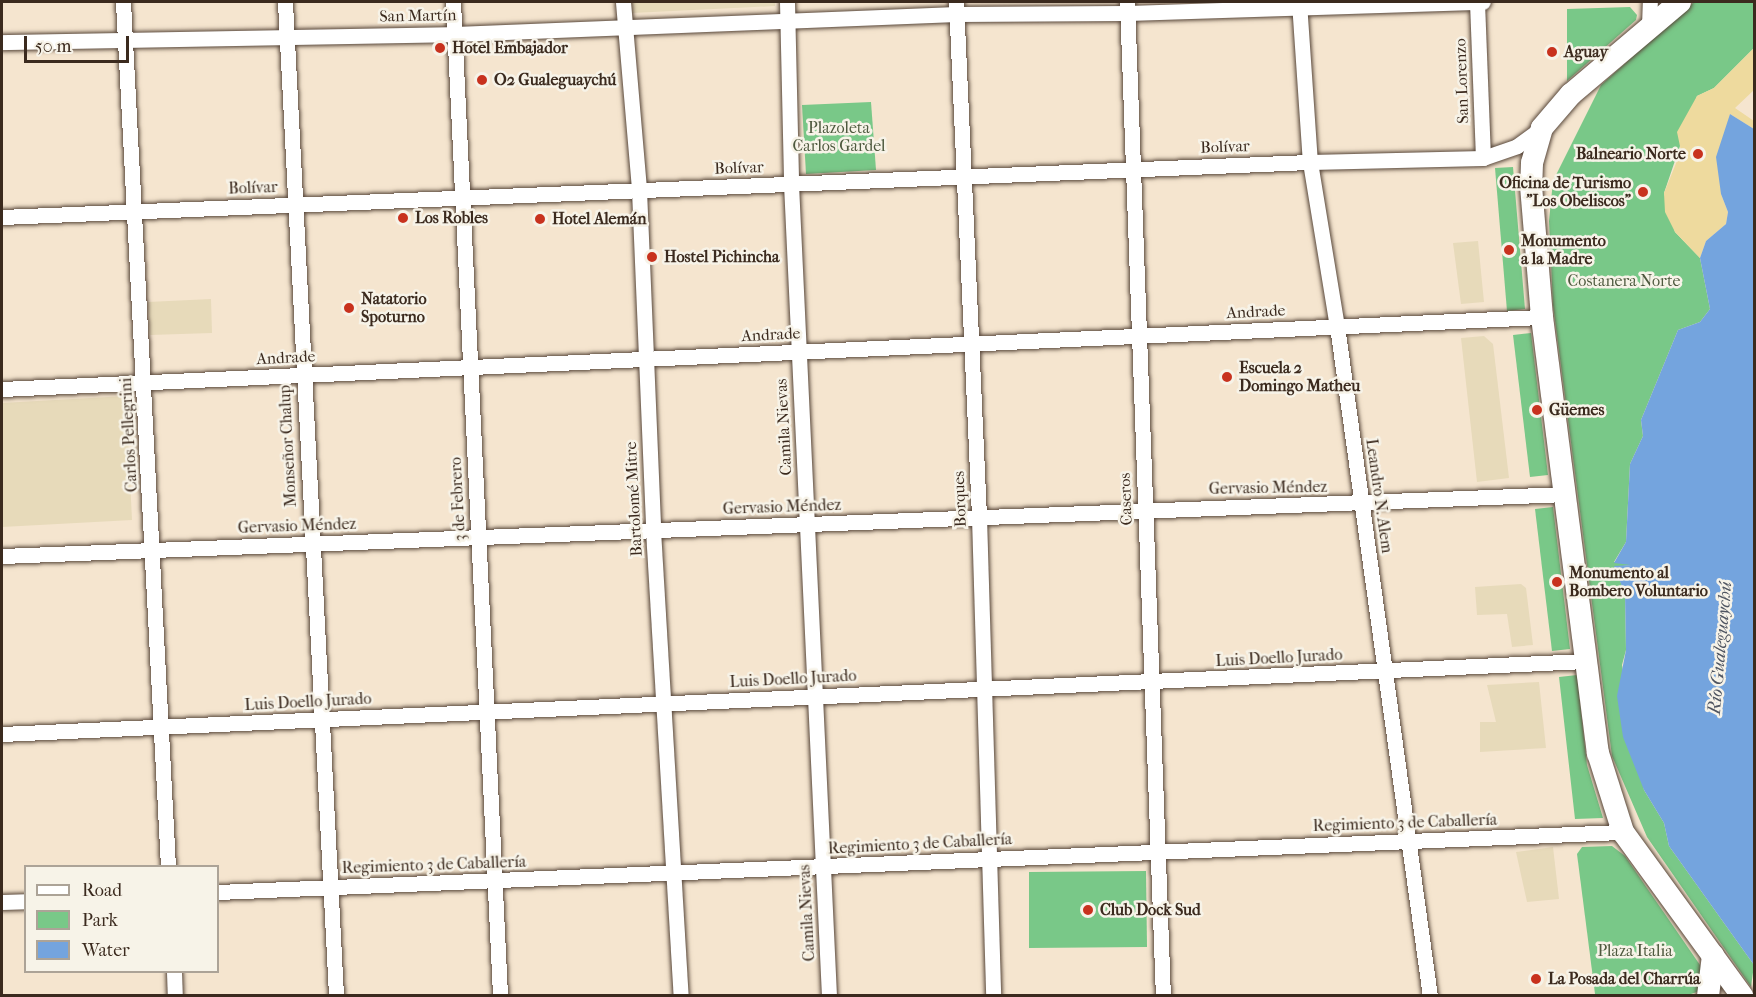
<!DOCTYPE html>
<meta charset="utf-8">
<style>
body{margin:0}
#map{position:relative;width:1756px;height:997px;overflow:hidden;background:#f5e5cf;font-family:"IM FELL French Canon",serif}
div>[style]{position:absolute}
.built>*{inset:0;background:#e7daba}
.green>*{inset:0;background:#79c888}
.sand>*{inset:0;background:#eeda9e}
.water>*{inset:0;background:#74a4de}
.roads{filter:drop-shadow(0 0 2px #574639) drop-shadow(0 0 2px #574639)}
.street>*{height:15px;margin:-7.5px;padding:0 7.5px;transform-origin:7.5px;border-radius:7.5px;background:#fff}
.secondary>*{height:22px;margin:-11px;padding:0 11px;transform-origin:11px;border-radius:11px;background:#fff}
.dots>*{width:16px;height:16px;translate:-50% -50%;box-sizing:border-box;border:3px solid #f7f3e8;border-radius:50%}
span{translate:-50% -50%;white-space:nowrap;text-align:center;line-height:1.15;-webkit-text-stroke:5px #f7f3e8;paint-order:stroke}
.street-label{font-size:16px;color:#3b2a1e}
.poi-label{font-size:16px;color:#3b2a1e;font-weight:700}
.left{translate:0 -50%;text-align:left}
.right{translate:-100% -50%;text-align:right}
.park-label{font-size:16px;color:#4e593e}
.water-label{font-size:18px;color:#4f5561;font-style:italic}
.frame{position:absolute;inset:0;border:3px solid #3b2a1e;pointer-events:none}
.legend{position:absolute;left:24px;top:865px;width:195px;height:108px;box-sizing:border-box;background:#f7f3e8;border:2px solid #aca397;margin:0;padding:8px 10px;list-style:none;font-size:18px;color:#3b2a1e}
.legend li{display:flex;align-items:center;gap:12px;height:30px}
.legend b{width:30px;border:2px solid #aca397}
.scale{position:absolute;left:24px;top:36px;width:105px;height:27px;box-sizing:border-box;border:3px solid #3b2a1e;border-top:0;padding-left:8px;font-size:18px;line-height:21px;white-space:nowrap;color:#3b2a1e;-webkit-text-stroke:4px #f7f3e8;paint-order:stroke}
</style>
<div id="map">
<div class="built">
<i style="clip-path:polygon(631px 2px,775px 2px,775px 6px,632px 13px)"></i>
<i style="clip-path:polygon(1478px 241px,1484px 302px,1461px 304px,1453px 243px)"></i>
<i style="clip-path:polygon(211px 299px,212px 333px,150px 335px,148px 302px)"></i>
<i style="clip-path:polygon(1484px 336px,1493px 344px,1509px 478px,1477px 482px,1461px 338px)"></i>
<i style="clip-path:polygon(126px 396px,132px 520px,2px 527px,2px 403px)"></i>
<i style="clip-path:polygon(1521px 584px,1526px 588px,1533px 645px,1512px 647px,1507px 614px,1477px 615px,1475px 587px)"></i>
<i style="clip-path:polygon(1539px 682px,1546px 748px,1480px 752px,1480px 722px,1496px 722px,1487px 685px)"></i>
<i style="clip-path:polygon(1553px 847px,1559px 899px,1527px 902px,1516px 852px)"></i>
</div>
<div class="green">
<i style="clip-path:polygon(1694px 2px,1754px 2px,1754px 48px,1714px 88px,1697px 96px,1664px 193px,1675px 232px,1700px 258px,1710px 309px,1700px 322px,1678px 330px,1641px 420px,1643px 436px,1630px 464px,1626px 542px,1614px 562px,1631px 562px,1631px 565px,1615px 567px,1625px 594px,1626px 650px,1622px 665px,1644px 790px,1664px 823px,1669px 846px,1754px 965px,1751px 987px,1647px 837px,1612px 756px,1553px 305px,1549px 221px,1553px 181px,1601px 85px)"></i>
<i style="clip-path:polygon(1630px 7px,1637px 15px,1636px 20px,1567px 81px,1567px 9px)"></i>
<i style="clip-path:polygon(871px 102px,876px 170px,806px 174px,802px 105px)"></i>
<i style="clip-path:polygon(1513px 167px,1525px 309px,1507px 311px,1495px 168px)"></i>
<i style="clip-path:polygon(1531px 333px,1548px 475px,1530px 477px,1513px 335px)"></i>
<i style="clip-path:polygon(1553px 507px,1570px 649px,1552px 651px,1535px 509px)"></i>
<i style="clip-path:polygon(1577px 675px,1587px 765px,1603px 818px,1575px 819px,1559px 677px)"></i>
<i style="clip-path:polygon(1612px 846px,1625px 856px,1700px 965px,1703px 975px,1697px 992px,1688px 995px,1595px 994px,1577px 854px,1582px 847px)"></i>
<i style="clip-path:polygon(1146px 871px,1147px 947px,1029px 948px,1029px 872px)"></i>
</div>
<div class="sand">
<i style="clip-path:polygon(1754px 48px,1754px 90px,1735px 108px,1754px 121px,1754px 129px,1730px 114px,1721px 194px,1728px 212px,1726px 224px,1706px 241px,1700px 258px,1675px 232px,1665px 212px,1664px 193px,1681px 151px,1677px 132px,1697px 96px,1714px 88px)"></i>
</div>
<div class="water">
<i style="clip-path:polygon(1730px 114px,1754px 129px,1754px 965px,1669px 846px,1664px 823px,1644px 790px,1623px 737px,1617px 696px,1626px 650px,1625px 594px,1614px 566px,1631px 565px,1614px 563px,1626px 542px,1630px 464px,1643px 436px,1641px 420px,1678px 330px,1700px 322px,1710px 309px,1700px 258px,1706px 241px,1726px 224px,1728px 212px,1721px 194px,1716px 157px)"></i>
</div>
<div class="roads">
<div class="street">
<i style="left:123px;top:2px;width:865px;rotate:87.02deg"></i>
<i style="left:285px;top:2px;width:995px;rotate:87.06deg"></i>
<i style="left:453px;top:2px;width:995px;rotate:87.29deg"></i>
<i style="left:623px;top:2px;width:189px;rotate:85.1deg"></i>
<i style="left:639px;top:190px;width:340px;rotate:87.6deg"></i>
<i style="left:653px;top:530px;width:467px;rotate:86.6deg"></i>
<i style="left:787px;top:2px;width:182px;rotate:88.7deg"></i>
<i style="left:791px;top:184px;width:813px;rotate:87.32deg"></i>
<i style="left:956px;top:2px;width:516px;rotate:87.44deg"></i>
<i style="left:979px;top:517px;width:479px;rotate:88.3deg"></i>
<i style="left:1127px;top:2px;width:995px;rotate:87.93deg"></i>
<i style="left:1299px;top:2px;width:160px;rotate:86.1deg"></i>
<i style="left:1310px;top:162px;width:166px;rotate:80.7deg"></i>
<i style="left:1337px;top:326px;width:676px;rotate:82.1deg"></i>
<i style="left:1477px;top:2px;width:156px;rotate:87.8deg"></i>
<i style="left:1649px;top:26px;width:24px;rotate:-88deg"></i>
<i style="left:2px;top:42px;width:453px;rotate:-1deg"></i>
<i style="left:455px;top:34px;width:502px;rotate:-2.28deg"></i>
<i style="left:957px;top:14px;width:170px;rotate:-0.3deg"></i>
<i style="left:1127px;top:13px;width:356px;rotate:-1.8deg"></i>
<i style="left:2px;top:217px;width:1309px;rotate:-2.41deg"></i>
<i style="left:1310px;top:162px;width:173px;rotate:-1.3deg"></i>
<i style="left:1483px;top:158px;width:36px;rotate:-19deg"></i>
<i style="left:1517px;top:146px;width:31px;rotate:-36deg"></i>
<i style="left:2px;top:389px;width:1542px;rotate:-2.68deg"></i>
<i style="left:2px;top:556px;width:1563px;rotate:-2.27deg"></i>
<i style="left:2px;top:734px;width:1587px;rotate:-2.64deg"></i>
<i style="left:218px;top:892px;width:1406px;rotate:-2.45deg"></i>
<i style="left:2px;top:902px;width:24px;rotate:-2deg"></i>
<i style="left:174px;top:972px;width:24px;rotate:88deg"></i>
</div>
<div class="secondary">
<i style="left:1680px;top:2px;width:143px;rotate:139.8deg"></i>
<i style="left:1571px;top:94px;width:45px;rotate:130.5deg"></i>
<i style="left:1542px;top:128px;width:36px;rotate:106deg"></i>
<i style="left:1532px;top:163px;width:23px;rotate:92deg"></i>
<i style="left:1531px;top:186px;width:131px;rotate:85.2deg"></i>
<i style="left:1542px;top:317px;width:440px;rotate:82.7deg"></i>
<i style="left:1598px;top:753px;width:83px;rotate:72.4deg"></i>
<i style="left:1623px;top:832px;width:203px;rotate:54deg"></i>
<i style="left:1708px;top:996px;width:41px;rotate:-83deg"></i>
</div>
</div>
<div class="dots">
<i style="left:440px;top:48px;background:#c8321e"></i>
<i style="left:1552px;top:52px;background:#c8321e"></i>
<i style="left:482px;top:80px;background:#c8321e"></i>
<i style="left:1698px;top:154px;background:#c8321e"></i>
<i style="left:1643px;top:192px;background:#c8321e"></i>
<i style="left:403px;top:218px;background:#c8321e"></i>
<i style="left:540px;top:219px;background:#c8321e"></i>
<i style="left:1509px;top:250px;background:#c8321e"></i>
<i style="left:652px;top:257px;background:#c8321e"></i>
<i style="left:349px;top:308px;background:#c8321e"></i>
<i style="left:1227px;top:377px;background:#c8321e"></i>
<i style="left:1537px;top:410px;background:#c8321e"></i>
<i style="left:1557px;top:582px;background:#c8321e"></i>
<i style="left:1088px;top:910px;background:#c8321e"></i>
<i style="left:1536px;top:979px;background:#c8321e"></i>
</div>
<div class="street-label">
<span style="left:418px;top:16px;rotate:-1deg">San Martín</span>
<span style="left:1462px;top:81px;rotate:-92deg">San Lorenzo</span>
<span style="left:1225px;top:147px;rotate:-2deg">Bolívar</span>
<span style="left:739px;top:168px;rotate:-2deg">Bolívar</span>
<span style="left:253px;top:188px;rotate:-2deg">Bolívar</span>
<span style="left:1256px;top:312px;rotate:-3deg">Andrade</span>
<span style="left:771px;top:335px;rotate:-3deg">Andrade</span>
<span style="left:286px;top:358px;rotate:-3deg">Andrade</span>
<span style="left:784px;top:427px;rotate:-93deg">Camila Nievas</span>
<span style="left:129px;top:435px;rotate:-93deg">Carlos Pellegrini</span>
<span style="left:288px;top:446px;rotate:-93deg">Monseñor Chalup</span>
<span style="left:1268px;top:488px;rotate:-1deg">Gervasio Méndez</span>
<span style="left:1379px;top:496px;rotate:82deg">Leandro N. Alem</span>
<span style="left:458px;top:499px;rotate:-93deg">3 de Febrero</span>
<span style="left:634px;top:499px;rotate:-93deg">Bartolomé Mitre</span>
<span style="left:960px;top:499px;rotate:-92deg">Borques</span>
<span style="left:1126px;top:499px;rotate:-92deg">Caseros</span>
<span style="left:782px;top:507px;rotate:-2deg">Gervasio Méndez</span>
<span style="left:297px;top:526px;rotate:-2deg">Gervasio Méndez</span>
<span style="left:1279px;top:658px;rotate:-3deg">Luis Doello Jurado</span>
<span style="left:793px;top:679px;rotate:-3deg">Luis Doello Jurado</span>
<span style="left:308px;top:702px;rotate:-3deg">Luis Doello Jurado</span>
<span style="left:1405px;top:823px;rotate:-2deg">Regimiento 3 de Caballería</span>
<span style="left:920px;top:844px;rotate:-3deg">Regimiento 3 de Caballería</span>
<span style="left:434px;top:865px;rotate:-2deg">Regimiento 3 de Caballería</span>
<span style="left:807px;top:913px;rotate:-93deg">Camila Nievas</span>
</div>
<div class="poi-label">
<span class="left" style="left:452px;top:48px">Hotel Embajador</span>
<span class="left" style="left:1564px;top:52px">Aguay</span>
<span class="left" style="left:494px;top:80px">O2 Gualeguaychú</span>
<span class="right" style="left:1686px;top:154px">Balneario Norte</span>
<span class="right" style="left:1631px;top:192px">Oficina de Turismo<br>"Los Obeliscos"</span>
<span class="left" style="left:415px;top:218px">Los Robles</span>
<span class="left" style="left:552px;top:219px">Hotel Alemán</span>
<span class="left" style="left:1521px;top:250px">Monumento<br>a la Madre</span>
<span class="left" style="left:664px;top:257px">Hostel Pichincha</span>
<span class="left" style="left:361px;top:308px">Natatorio<br>Spoturno</span>
<span class="left" style="left:1239px;top:377px">Escuela 2<br>Domingo Matheu</span>
<span class="left" style="left:1549px;top:410px">Güemes</span>
<span class="left" style="left:1569px;top:582px">Monumento al<br>Bombero Voluntario</span>
<span class="left" style="left:1100px;top:910px">Club Dock Sud</span>
<span class="left" style="left:1548px;top:979px">La Posada del Charrúa</span>
</div>
<div class="park-label">
<span style="left:839px;top:137px">Plazoleta<br>Carlos Gardel</span>
<span style="left:1624px;top:281px">Costanera Norte</span>
<span style="left:1635px;top:951px">Plaza Italia</span>
</div>
<div class="water-label">
<span style="left:1721px;top:648px;rotate:-85deg">Río Gualeguaychú</span>
</div>
<div class="frame"></div>
<ul class="legend">
<li><b style="height:8px;background:#fff"></b>Road</li>
<li><b style="height:16px;background:#79c888"></b>Park</li>
<li><b style="height:16px;background:#74a4de"></b>Water</li>
</ul>
<div class="scale">50 m</div>
</div>
